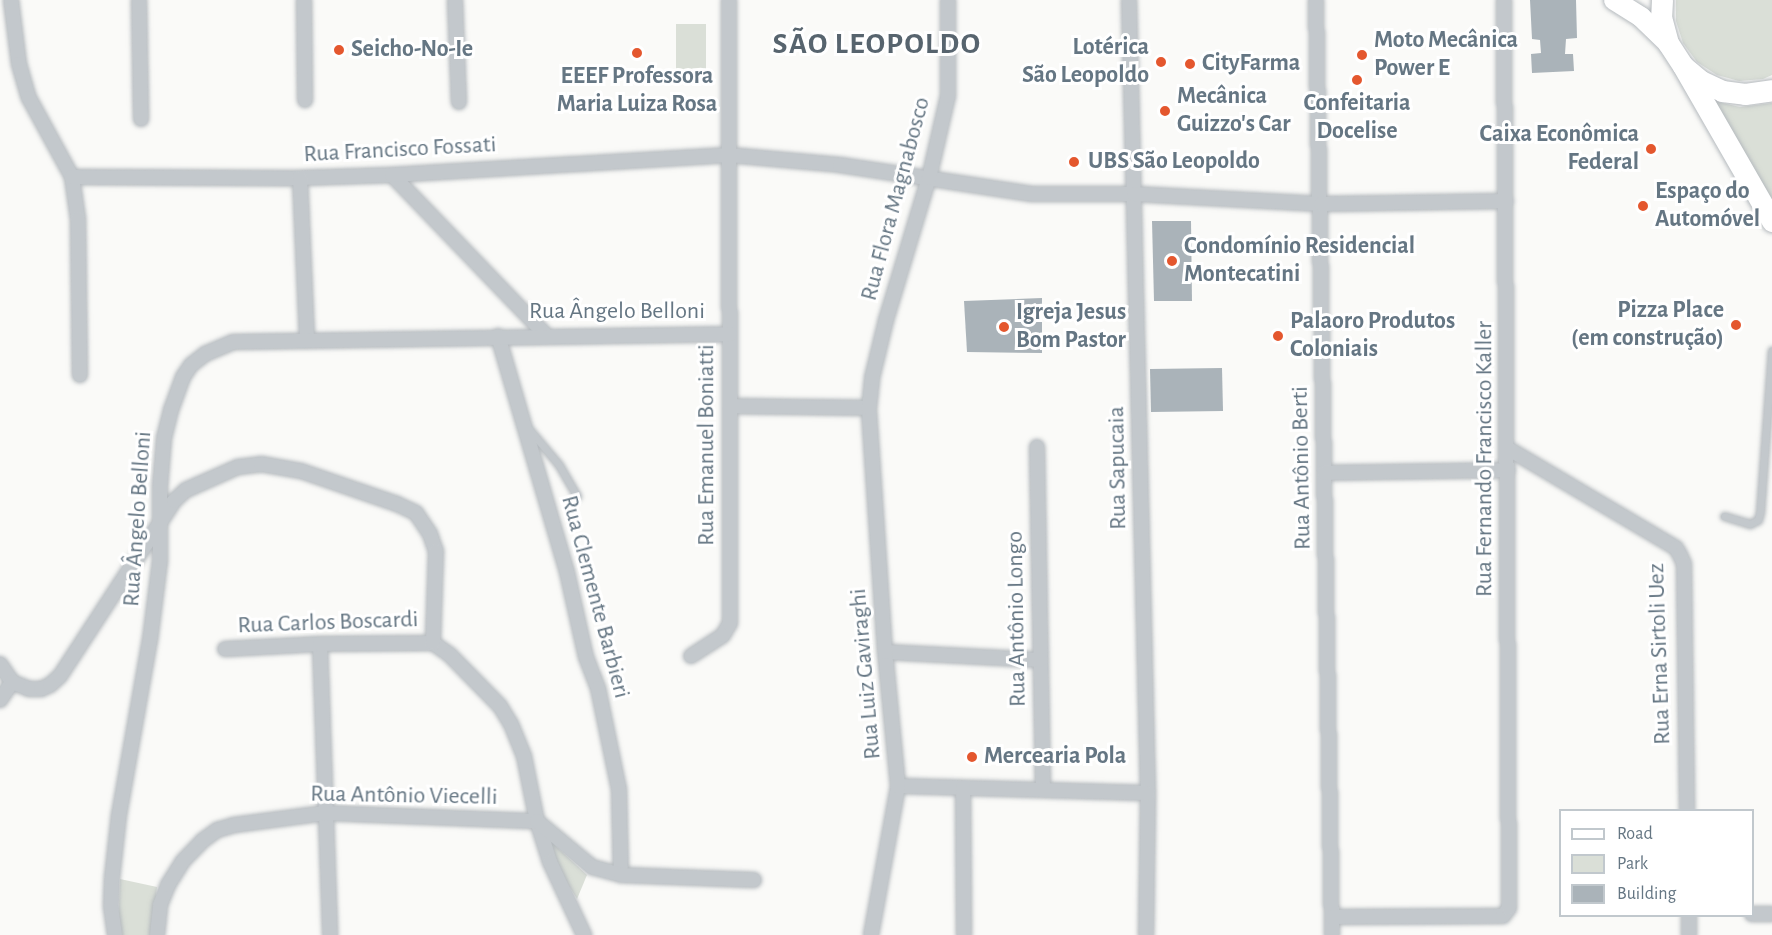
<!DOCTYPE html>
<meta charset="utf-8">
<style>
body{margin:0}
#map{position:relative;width:1772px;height:935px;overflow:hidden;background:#fafaf8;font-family:"Alegreya Sans",sans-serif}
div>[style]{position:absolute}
.green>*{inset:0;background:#dadfd7}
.building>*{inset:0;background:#aab3b9}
.roads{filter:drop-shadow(0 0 2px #b5babe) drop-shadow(0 0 2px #b5babe)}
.service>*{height:7px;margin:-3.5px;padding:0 3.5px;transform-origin:3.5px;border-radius:3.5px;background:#c3c8cc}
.minor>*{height:14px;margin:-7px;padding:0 7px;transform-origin:7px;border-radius:7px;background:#c3c8cc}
.primary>*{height:20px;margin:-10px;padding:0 10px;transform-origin:10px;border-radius:10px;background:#fff}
.trunk>*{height:21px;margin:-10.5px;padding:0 10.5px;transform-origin:10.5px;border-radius:10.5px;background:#fff}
.dots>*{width:16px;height:16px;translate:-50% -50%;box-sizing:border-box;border:3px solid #fff;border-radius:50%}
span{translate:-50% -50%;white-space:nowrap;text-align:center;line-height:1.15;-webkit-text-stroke:6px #fff;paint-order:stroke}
.poi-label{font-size:24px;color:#657683;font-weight:700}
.left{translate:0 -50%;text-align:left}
.right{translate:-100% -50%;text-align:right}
.street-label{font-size:24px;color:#657683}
.district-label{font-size:30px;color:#57646e;font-weight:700;letter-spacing:1.5px}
.legend{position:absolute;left:1559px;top:809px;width:195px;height:108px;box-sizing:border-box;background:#fff;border:2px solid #c1c8cd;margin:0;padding:8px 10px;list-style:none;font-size:18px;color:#657683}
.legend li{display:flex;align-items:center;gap:12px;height:30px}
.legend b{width:30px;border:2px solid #c1c8cd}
</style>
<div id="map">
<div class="green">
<i style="clip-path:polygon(1676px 0,1772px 0,1772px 75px,1763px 79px,1739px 81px,1717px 75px,1697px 62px,1683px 43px,1676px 21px)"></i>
<i style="clip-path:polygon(676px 24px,706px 24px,706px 83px,676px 83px)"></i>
<i style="clip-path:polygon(1714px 101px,1740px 107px,1772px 103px,1772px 201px)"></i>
<i style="clip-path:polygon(546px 837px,587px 875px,577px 899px,550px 855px)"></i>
<i style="clip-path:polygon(120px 879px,157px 887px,152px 935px,118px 935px)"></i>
</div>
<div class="building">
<i style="clip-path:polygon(1530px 0,1576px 0,1577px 38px,1566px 39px,1565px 54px,1573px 54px,1574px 71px,1532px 73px,1531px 54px,1541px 53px,1540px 40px,1532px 39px)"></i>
<i style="clip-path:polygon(1152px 221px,1191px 221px,1192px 301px,1154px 301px)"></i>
<i style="clip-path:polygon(1042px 298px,1042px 353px,967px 352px,964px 301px)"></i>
<i style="clip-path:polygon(1222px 368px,1223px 411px,1151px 412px,1150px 369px)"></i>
</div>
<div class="roads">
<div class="service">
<i style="left:528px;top:428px;width:48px;rotate:50deg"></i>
<i style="left:559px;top:465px;width:36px;rotate:60deg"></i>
<i style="left:1724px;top:516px;width:27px;rotate:17deg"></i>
<i style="left:1750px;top:524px;width:9px;rotate:-27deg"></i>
<i style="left:1758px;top:520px;width:8px;rotate:-76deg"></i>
<i style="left:1760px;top:512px;width:162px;rotate:-85.8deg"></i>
</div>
<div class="minor">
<i style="left:11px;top:0;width:64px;rotate:82.9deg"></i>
<i style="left:19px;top:64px;width:35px;rotate:74deg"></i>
<i style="left:29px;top:98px;width:90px;rotate:61.4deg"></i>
<i style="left:72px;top:177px;width:42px;rotate:81.9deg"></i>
<i style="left:78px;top:219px;width:156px;rotate:89.3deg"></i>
<i style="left:139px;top:0;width:119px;rotate:89deg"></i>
<i style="left:304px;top:0;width:100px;rotate:89.4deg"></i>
<i style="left:455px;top:0;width:102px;rotate:87.8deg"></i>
<i style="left:1129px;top:0;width:793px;rotate:88.63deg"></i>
<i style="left:1148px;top:793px;width:142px;rotate:90.8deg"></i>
<i style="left:1316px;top:0;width:935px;rotate:89.02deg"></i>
<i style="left:392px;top:175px;width:222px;rotate:46.1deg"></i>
<i style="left:72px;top:177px;width:228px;rotate:0.3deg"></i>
<i style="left:300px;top:178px;width:92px;rotate:-1.9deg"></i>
<i style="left:392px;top:175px;width:338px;rotate:-3.4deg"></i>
<i style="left:729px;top:155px;width:111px;rotate:5.1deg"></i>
<i style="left:840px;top:165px;width:194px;rotate:8.6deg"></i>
<i style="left:1032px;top:194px;width:102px"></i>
<i style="left:1134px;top:194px;width:187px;rotate:3.1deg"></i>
<i style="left:1321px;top:204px;width:185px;rotate:-0.9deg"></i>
<i style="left:300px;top:178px;width:163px;rotate:87.5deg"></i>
<i style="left:498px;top:336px;width:246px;rotate:73.7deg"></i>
<i style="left:567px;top:572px;width:87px;rotate:77.4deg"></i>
<i style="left:586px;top:657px;width:33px;rotate:69deg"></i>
<i style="left:598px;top:688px;width:103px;rotate:78.3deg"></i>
<i style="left:619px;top:789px;width:86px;rotate:88.7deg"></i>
<i style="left:730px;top:406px;width:139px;rotate:0.8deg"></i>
<i style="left:1037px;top:447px;width:343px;rotate:89deg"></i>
<i style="left:1507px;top:448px;width:196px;rotate:30.6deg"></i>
<i style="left:1676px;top:548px;width:8px;rotate:60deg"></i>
<i style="left:1680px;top:555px;width:10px;rotate:66deg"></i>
<i style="left:1684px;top:564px;width:246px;rotate:89.3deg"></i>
<i style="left:1324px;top:473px;width:184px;rotate:-0.9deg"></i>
<i style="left:320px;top:644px;width:291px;rotate:88deg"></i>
<i style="left:225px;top:649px;width:95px;rotate:-3deg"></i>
<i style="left:320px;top:644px;width:113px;rotate:-0.5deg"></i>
<i style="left:433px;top:643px;width:21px;rotate:35deg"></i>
<i style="left:450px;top:655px;width:71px;rotate:45.6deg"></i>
<i style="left:500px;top:706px;width:21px;rotate:59deg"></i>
<i style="left:511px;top:724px;width:35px;rotate:68deg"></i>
<i style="left:524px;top:756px;width:66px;rotate:78.7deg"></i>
<i style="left:537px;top:821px;width:43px;rotate:72.4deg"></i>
<i style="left:550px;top:862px;width:81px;rotate:65deg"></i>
<i style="left:885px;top:652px;width:155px;rotate:3deg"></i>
<i style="left:691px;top:656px;width:38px;rotate:-33deg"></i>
<i style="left:723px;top:635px;width:14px;rotate:-60deg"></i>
<i style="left:730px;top:623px;width:623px;rotate:-90.09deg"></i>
<i style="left:0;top:664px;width:22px;rotate:56deg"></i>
<i style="left:0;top:700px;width:22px;rotate:-56deg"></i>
<i style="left:12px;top:682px;width:18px;rotate:22deg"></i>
<i style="left:29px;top:689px;width:12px"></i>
<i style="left:41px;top:689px;width:10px;rotate:-24deg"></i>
<i style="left:50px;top:685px;width:13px;rotate:-42deg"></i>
<i style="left:60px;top:676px;width:209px;rotate:-56.9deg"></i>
<i style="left:174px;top:501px;width:16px;rotate:-43deg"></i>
<i style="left:186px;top:490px;width:57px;rotate:-23.9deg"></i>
<i style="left:238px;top:467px;width:23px;rotate:-7deg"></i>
<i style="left:261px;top:464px;width:41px;rotate:9.9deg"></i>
<i style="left:301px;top:471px;width:102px;rotate:19deg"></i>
<i style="left:397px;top:504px;width:21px;rotate:25deg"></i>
<i style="left:416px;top:513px;width:25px;rotate:56deg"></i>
<i style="left:430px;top:534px;width:18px;rotate:71deg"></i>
<i style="left:436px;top:551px;width:92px;rotate:91.9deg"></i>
<i style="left:898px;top:786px;width:250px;rotate:1.6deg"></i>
<i style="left:963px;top:788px;width:147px;rotate:89.6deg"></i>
<i style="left:1752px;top:914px;width:20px"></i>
<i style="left:1689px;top:916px;width:19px;rotate:90deg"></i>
<i style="left:1332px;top:917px;width:171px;rotate:-0.3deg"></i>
<i style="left:1503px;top:916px;width:10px;rotate:-53deg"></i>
<i style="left:1509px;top:908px;width:908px;rotate:-90.32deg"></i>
<i style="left:115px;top:935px;width:30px;rotate:-98deg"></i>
<i style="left:111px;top:905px;width:27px;rotate:-88deg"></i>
<i style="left:112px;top:878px;width:63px;rotate:-83.7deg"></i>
<i style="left:119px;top:815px;width:178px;rotate:-80deg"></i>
<i style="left:150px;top:640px;width:80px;rotate:-82.8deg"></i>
<i style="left:160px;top:561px;width:75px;rotate:-90deg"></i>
<i style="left:160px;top:486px;width:48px;rotate:-85.2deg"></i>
<i style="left:164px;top:438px;width:29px;rotate:-76deg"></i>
<i style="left:171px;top:410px;width:35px;rotate:-70deg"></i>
<i style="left:183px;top:377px;width:14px;rotate:-56deg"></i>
<i style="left:191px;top:365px;width:18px;rotate:-38deg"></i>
<i style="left:205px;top:354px;width:30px;rotate:-23deg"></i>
<i style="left:233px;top:342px;width:497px;rotate:-0.9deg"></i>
<i style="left:157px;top:935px;width:30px;rotate:-84deg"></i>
<i style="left:160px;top:905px;width:22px;rotate:-68deg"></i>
<i style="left:168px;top:885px;width:28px;rotate:-58deg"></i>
<i style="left:183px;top:861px;width:28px;rotate:-46deg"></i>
<i style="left:202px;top:841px;width:19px;rotate:-36deg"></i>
<i style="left:217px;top:830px;width:18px;rotate:-16deg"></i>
<i style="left:234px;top:825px;width:92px;rotate:-7.5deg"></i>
<i style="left:325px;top:813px;width:212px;rotate:2.2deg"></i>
<i style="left:537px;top:821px;width:72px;rotate:39.9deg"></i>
<i style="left:592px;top:867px;width:30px;rotate:15deg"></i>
<i style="left:621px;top:875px;width:133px;rotate:2.2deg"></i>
<i style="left:871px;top:935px;width:151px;rotate:-79.7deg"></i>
<i style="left:898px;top:786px;width:135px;rotate:-95.5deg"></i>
<i style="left:885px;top:652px;width:245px;rotate:-93.8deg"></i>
<i style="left:869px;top:408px;width:30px;rotate:-84deg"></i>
<i style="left:872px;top:378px;width:60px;rotate:-76.4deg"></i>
<i style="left:886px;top:320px;width:148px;rotate:-73.2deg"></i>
<i style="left:929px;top:178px;width:84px;rotate:-77deg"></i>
<i style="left:948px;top:96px;width:96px;rotate:-90deg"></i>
</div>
<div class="primary">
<i style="left:1614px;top:0;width:32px;rotate:32deg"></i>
<i style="left:1641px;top:17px;width:37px;rotate:44deg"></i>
</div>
<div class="trunk">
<i style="left:1662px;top:0;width:17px;rotate:93deg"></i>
<i style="left:1661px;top:17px;width:27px;rotate:75deg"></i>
<i style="left:1668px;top:43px;width:27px;rotate:57deg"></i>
<i style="left:1683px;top:66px;width:23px;rotate:40deg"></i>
<i style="left:1701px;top:81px;width:23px;rotate:25deg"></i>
<i style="left:1722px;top:91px;width:23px;rotate:7deg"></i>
<i style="left:1745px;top:94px;width:27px;rotate:-8deg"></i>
<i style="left:1683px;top:66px;width:179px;rotate:60.1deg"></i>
</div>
</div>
<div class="dots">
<i style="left:339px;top:50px;background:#e4572e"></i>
<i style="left:637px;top:53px;background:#e4572e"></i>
<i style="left:1362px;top:55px;background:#e4572e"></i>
<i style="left:1161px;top:62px;background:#e4572e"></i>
<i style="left:1190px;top:64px;background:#e4572e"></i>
<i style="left:1357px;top:80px;background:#e4572e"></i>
<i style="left:1165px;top:111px;background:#e4572e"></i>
<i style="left:1651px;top:149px;background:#e4572e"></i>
<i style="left:1074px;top:162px;background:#e4572e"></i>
<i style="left:1643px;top:206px;background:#e4572e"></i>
<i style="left:1172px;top:261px;background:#e4572e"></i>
<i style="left:1736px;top:325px;background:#e4572e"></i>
<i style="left:1004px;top:327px;background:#e4572e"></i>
<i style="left:1278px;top:336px;background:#e4572e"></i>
<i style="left:972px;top:757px;background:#e4572e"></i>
</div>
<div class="poi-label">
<span class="left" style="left:1374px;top:55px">Moto Mecânica<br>Power E</span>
<span class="right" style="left:1149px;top:62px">Lotérica<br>São Leopoldo</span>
<span class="left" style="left:351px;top:50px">Seicho-No-Ie</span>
<span class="left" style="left:1202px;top:64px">CityFarma</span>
<span style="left:637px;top:91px">EEEF Professora<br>Maria Luiza Rosa</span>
<span class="left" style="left:1177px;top:111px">Mecânica<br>Guizzo's Car</span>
<span style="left:1357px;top:118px">Confeitaria<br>Docelise</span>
<span class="right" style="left:1639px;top:149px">Caixa Econômica<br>Federal</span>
<span class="left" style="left:1088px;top:162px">UBS São Leopoldo</span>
<span class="left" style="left:1655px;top:206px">Espaço do<br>Automóvel</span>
<span class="left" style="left:1184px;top:261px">Condomínio Residencial<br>Montecatini</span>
<span class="right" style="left:1724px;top:325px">Pizza Place<br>(em construção)</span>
<span class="left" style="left:1016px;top:327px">Igreja Jesus<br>Bom Pastor</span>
<span class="left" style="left:1290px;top:336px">Palaoro Produtos<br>Coloniais</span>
<span class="left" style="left:984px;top:757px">Mercearia Pola</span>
</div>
<div class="street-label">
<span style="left:400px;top:150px;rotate:-3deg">Rua Francisco Fossati</span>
<span style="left:896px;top:199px;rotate:-75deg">Rua Flora Magnabosco</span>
<span style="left:617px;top:312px">Rua Ângelo Belloni</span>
<span style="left:707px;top:445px;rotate:-90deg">Rua Emanuel Boniatti</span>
<span style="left:1485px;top:459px;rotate:-90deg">Rua Fernando Francisco Kaller</span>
<span style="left:1118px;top:468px;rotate:-91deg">Rua Sapucaia</span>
<span style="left:1302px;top:468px;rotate:-91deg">Rua Antônio Berti</span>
<span style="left:138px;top:519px;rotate:-86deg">Rua Ângelo Belloni</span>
<span style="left:595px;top:597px;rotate:75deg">Rua Clemente Barbieri</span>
<span style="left:1017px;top:619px;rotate:-91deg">Rua Antônio Longo</span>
<span style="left:328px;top:623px;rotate:-2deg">Rua Carlos Boscardi</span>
<span style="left:1660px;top:654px;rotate:-92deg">Rua Erna Sirtoli Uez</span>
<span style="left:866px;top:674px;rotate:-95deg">Rua Luiz Gaviraghi</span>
<span style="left:404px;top:796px;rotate:1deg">Rua Antônio Viecelli</span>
</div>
<div class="district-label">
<span style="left:877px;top:44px">SÃO LEOPOLDO</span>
</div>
<ul class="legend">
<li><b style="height:8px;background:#fff"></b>Road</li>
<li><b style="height:16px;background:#dadfd7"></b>Park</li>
<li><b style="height:16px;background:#aab3b9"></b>Building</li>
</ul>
</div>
